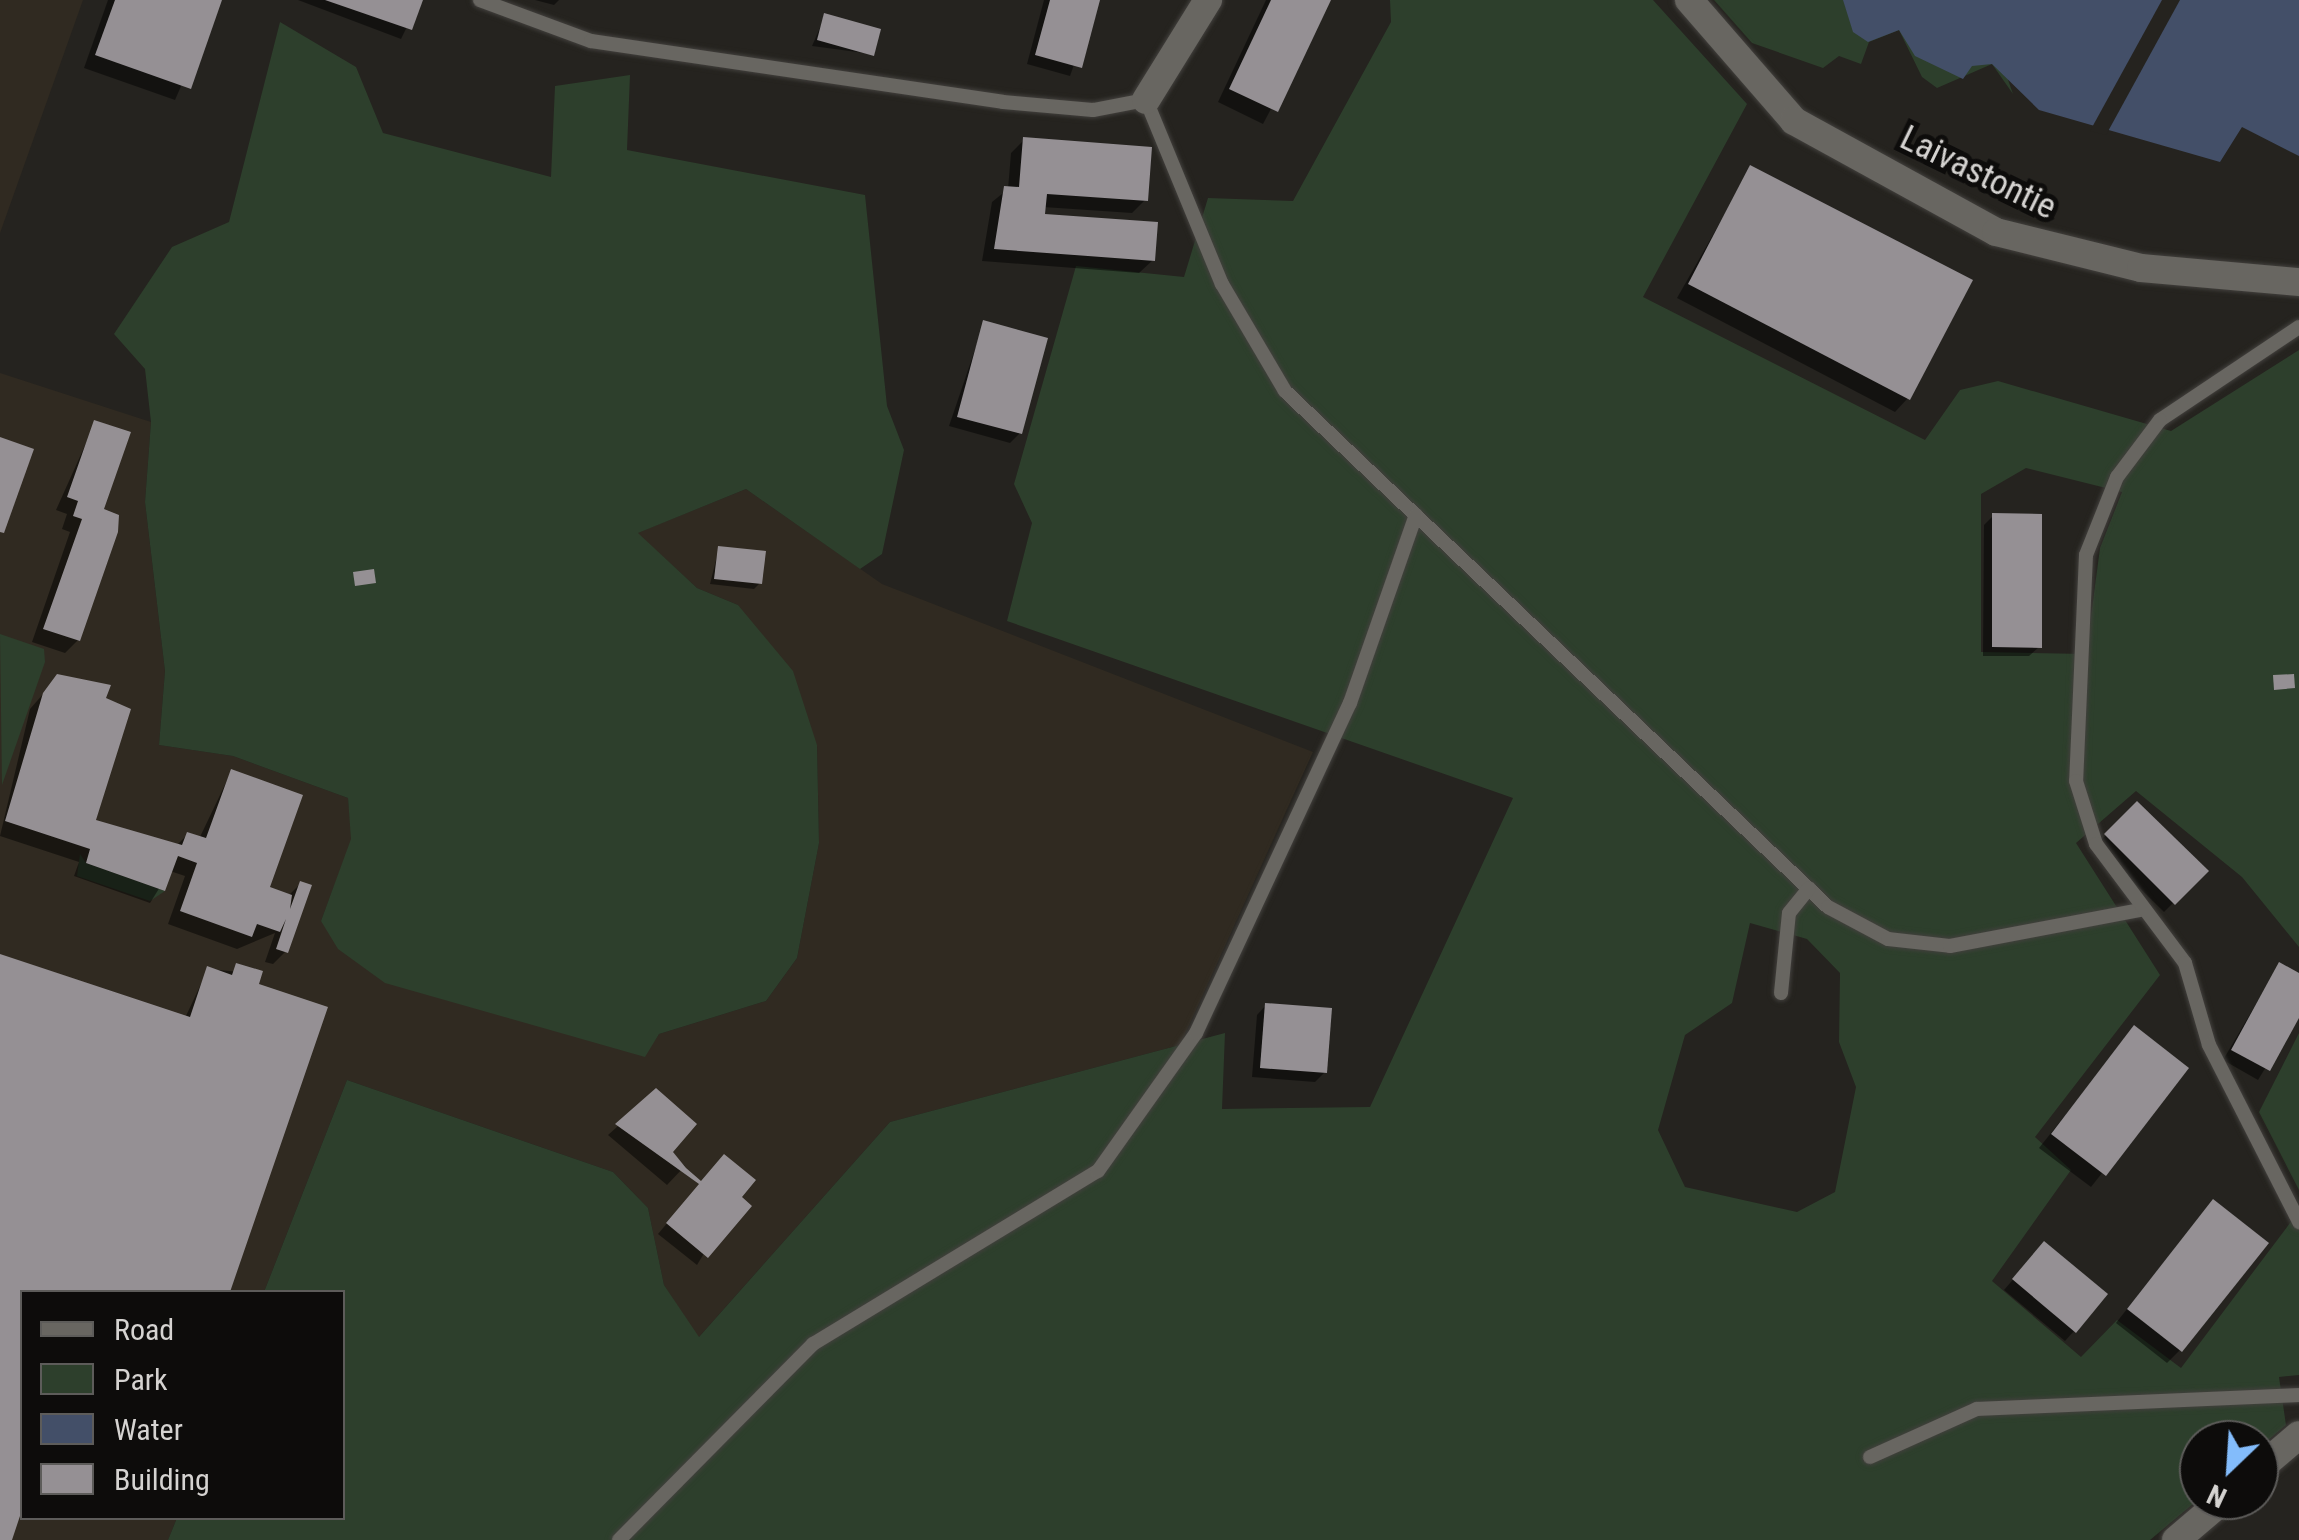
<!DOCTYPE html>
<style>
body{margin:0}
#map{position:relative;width:2299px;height:1540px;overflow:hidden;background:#25231f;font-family:"Roboto Condensed",sans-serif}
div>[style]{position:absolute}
.built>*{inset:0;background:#302a21}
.green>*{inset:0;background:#2d3f2c}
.water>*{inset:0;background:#434f68}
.pier>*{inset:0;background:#25231f}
.shadow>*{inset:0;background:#0007}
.building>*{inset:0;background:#959094}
.roads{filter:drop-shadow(0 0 2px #42403d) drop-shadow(0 0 2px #42403d)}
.lane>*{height:14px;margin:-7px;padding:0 7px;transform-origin:7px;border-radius:7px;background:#686661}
.street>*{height:28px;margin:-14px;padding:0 14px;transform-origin:14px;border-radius:14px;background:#686661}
span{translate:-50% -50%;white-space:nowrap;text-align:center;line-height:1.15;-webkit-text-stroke:10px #0d0c0b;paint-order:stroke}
.street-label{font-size:35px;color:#d5d3d1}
.legend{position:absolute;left:20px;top:1290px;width:325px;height:230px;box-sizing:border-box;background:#0d0c0b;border:2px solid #5d5c5a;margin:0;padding:12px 18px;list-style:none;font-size:30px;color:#d5d3d1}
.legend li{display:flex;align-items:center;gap:20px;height:50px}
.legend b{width:50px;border:2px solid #5d5c5a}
.north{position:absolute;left:2179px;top:1420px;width:100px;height:100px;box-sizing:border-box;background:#0d0c0b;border:2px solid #5d5c5a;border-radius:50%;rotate:205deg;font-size:28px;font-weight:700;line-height:40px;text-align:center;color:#d5d3d1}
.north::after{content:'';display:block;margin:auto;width:35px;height:45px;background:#83bcfb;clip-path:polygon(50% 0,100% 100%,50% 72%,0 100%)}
</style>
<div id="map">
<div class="built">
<i style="clip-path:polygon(0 0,83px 0,0 233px)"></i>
<i style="clip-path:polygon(0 373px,151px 422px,145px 502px,165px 671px,159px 745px,233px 756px,348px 798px,352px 839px,321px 921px,644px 1056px,659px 1034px,766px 1001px,797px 958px,819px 843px,817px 745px,738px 605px,697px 588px,637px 533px,746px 489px,882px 584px,1313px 752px,1180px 1045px,890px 1122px,698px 1338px,664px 1285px,648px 1208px,613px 1172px,347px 1080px,264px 1292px,22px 1292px,22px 1518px,177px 1518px,168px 1540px,0 1540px)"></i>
</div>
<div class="green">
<i style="clip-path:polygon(evenodd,1390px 0,1653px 0,1747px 104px,1643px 297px,1925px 440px,1960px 390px,1998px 381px,2171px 431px,2299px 350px,2299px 947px,2242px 877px,2136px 791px,2076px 843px,2160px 975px,2035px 1137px,2071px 1170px,1992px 1281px,2081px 1357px,2117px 1320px,2181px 1368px,2299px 1211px,2299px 1375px,2279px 1377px,2286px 1425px,2259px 1448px,2259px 1440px,2199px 1440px,2199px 1499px,2150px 1540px,168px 1540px,177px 1518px,342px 1518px,342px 1292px,264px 1292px,347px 1080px,613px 1172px,648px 1208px,664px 1285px,699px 1337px,890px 1122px,1225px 1033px,1222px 1109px,1370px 1107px,1513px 798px,1007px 621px,1032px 523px,1014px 484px,1076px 266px,1184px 277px,1208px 198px,1293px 201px,1391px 22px,1390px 0,2026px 468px,2122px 492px,2100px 548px,2086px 654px,1981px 652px,1981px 494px,2026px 468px,1390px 0,1750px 923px,1807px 939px,1840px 973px,1839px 1042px,1856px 1087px,1835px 1192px,1797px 1212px,1685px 1187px,1658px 1130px,1685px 1035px,1732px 1003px,1750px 923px)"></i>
<i style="clip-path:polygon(1714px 0,1958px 0,1991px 31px,2013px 94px,1992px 64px,1937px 88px,1922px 77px,1899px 30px,1869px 42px,1861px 64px,1839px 56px,1823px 68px,1752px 43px)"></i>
<i style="clip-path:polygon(280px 22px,356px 67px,383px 133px,551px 177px,555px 86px,630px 75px,627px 150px,865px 195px,887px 406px,904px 450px,882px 554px,860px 569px,746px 489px,638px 533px,697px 588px,738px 605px,793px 671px,817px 745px,819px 843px,797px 958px,766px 1001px,659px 1034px,645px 1057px,385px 983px,338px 949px,321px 921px,351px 839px,348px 798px,233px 756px,159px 745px,165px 671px,145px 502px,151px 422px,145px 369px,114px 334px,172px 247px,229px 222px)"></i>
<i style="clip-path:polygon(0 634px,44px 649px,45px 662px,2px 785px)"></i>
<i style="clip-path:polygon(80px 854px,86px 863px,165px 891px,150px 901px,77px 876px)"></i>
<i style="clip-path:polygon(2299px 1033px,2299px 1190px,2259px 1112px)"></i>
</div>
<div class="water">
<i style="clip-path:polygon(1843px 0,2299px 0,2299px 156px,2242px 127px,2220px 162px,2039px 110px,1992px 64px,1972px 66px,1963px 79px,1915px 56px,1899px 30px,1868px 42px,1853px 32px)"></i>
</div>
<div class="pier">
<i style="clip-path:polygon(2162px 0,2180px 0,2106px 135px,2090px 131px)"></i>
</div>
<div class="shadow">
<i style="clip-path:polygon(108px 0,219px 0,175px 100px,84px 68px)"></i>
<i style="clip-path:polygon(298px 0,420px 0,401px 39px)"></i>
<i style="clip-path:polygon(535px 0,559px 0,554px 5px)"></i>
<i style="clip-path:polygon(1044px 0,1097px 0,1070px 76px,1027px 64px)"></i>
<i style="clip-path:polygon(1266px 0,1329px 0,1263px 124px,1218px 102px)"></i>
<i style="clip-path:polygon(825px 16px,872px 54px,812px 46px)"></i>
<i style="clip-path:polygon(1024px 140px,1145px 200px,1132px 213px,1043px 207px,1043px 217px,1153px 260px,1139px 273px,982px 261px,992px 202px,1008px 189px,1011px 153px)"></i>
<i style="clip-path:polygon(1751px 168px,1908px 398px,1895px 412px,1677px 298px)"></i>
<i style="clip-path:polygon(984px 323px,1020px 433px,1010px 443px,949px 426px)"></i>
<i style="clip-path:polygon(95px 423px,101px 511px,78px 640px,65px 653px,32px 642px,70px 532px,62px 529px,67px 514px,56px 510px)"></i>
<i style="clip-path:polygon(1993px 516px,2039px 647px,2029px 656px,1983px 656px,1984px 525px)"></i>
<i style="clip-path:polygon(719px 548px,760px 583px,754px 589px,710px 584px)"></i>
<i style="clip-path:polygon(58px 677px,103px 700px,92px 822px,176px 846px,187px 835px,199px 839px,231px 772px,267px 889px,288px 896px,300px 884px,286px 951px,273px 964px,265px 962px,275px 933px,237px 949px,168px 924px,185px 876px,170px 871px,150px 903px,74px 876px,79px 862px,0 836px,30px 709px)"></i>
<i style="clip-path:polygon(2137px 804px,2205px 871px,2164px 912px,2096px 845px)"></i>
<i style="clip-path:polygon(0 956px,185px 1018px,208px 969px,260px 974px,256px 985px,325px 1008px,228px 1292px,22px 1292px,22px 1502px,10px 1540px,0 1540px)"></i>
<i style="clip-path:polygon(2279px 965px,2299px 976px,2299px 1013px,2258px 1080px,2223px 1060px)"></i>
<i style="clip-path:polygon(1266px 1005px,1325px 1072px,1315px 1082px,1252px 1077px,1257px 1015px)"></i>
<i style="clip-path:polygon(2134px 1029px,2185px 1068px,2091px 1187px,2039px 1148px)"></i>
<i style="clip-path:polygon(656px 1092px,670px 1153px,685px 1166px,667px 1185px,608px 1135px)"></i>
<i style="clip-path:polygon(715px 1166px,738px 1197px,697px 1265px,658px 1234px)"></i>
<i style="clip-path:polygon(2201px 1215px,2180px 1350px,2167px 1363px,2116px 1323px)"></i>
<i style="clip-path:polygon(2035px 1254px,2074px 1331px,2065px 1341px,2004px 1290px)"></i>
</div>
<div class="building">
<i style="clip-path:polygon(115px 0,222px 0,191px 89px,95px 55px)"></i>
<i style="clip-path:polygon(325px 0,423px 0,412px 30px)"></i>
<i style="clip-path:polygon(1050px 0,1100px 0,1082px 68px,1035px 55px)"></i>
<i style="clip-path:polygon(1271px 0,1331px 0,1278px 112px,1229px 89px)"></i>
<i style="clip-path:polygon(824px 13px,881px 29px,874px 56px,817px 40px)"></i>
<i style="clip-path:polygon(1023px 137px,1152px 147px,1148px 201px,1047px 194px,1045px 214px,1158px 222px,1155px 261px,994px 249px,1004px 186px,1019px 187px)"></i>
<i style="clip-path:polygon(1750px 165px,1973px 280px,1910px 400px,1688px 284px)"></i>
<i style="clip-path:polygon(983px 320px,1048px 338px,1022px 434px,957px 417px)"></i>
<i style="clip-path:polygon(94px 420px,131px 432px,104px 509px,119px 515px,118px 532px,80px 641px,43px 629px,82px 519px,73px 516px,78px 501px,67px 497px)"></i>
<i style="clip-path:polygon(0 437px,34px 449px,4px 533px,0 532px)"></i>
<i style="clip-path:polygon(1992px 513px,2042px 514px,2042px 648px,1992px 647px)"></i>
<i style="clip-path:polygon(718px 546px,766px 551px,762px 584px,714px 579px)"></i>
<i style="clip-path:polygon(374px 569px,376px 583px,355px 586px,353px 572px)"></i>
<i style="clip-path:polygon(57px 674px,111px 685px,106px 698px,131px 709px,96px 820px,182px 845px,187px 832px,206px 838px,231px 769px,303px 795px,270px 887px,292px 895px,290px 909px,300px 881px,312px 885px,288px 953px,276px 949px,286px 919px,280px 932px,257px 924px,252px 937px,180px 911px,197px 863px,178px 856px,165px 891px,86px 863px,90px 849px,5px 821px,43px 693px)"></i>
<i style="clip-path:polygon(2294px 674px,2295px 688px,2274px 690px,2273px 675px)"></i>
<i style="clip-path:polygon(2137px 801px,2209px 871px,2175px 905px,2104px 834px)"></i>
<i style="clip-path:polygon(0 954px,190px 1017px,207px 966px,232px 975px,236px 963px,263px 971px,259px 984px,328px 1007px,230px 1292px,22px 1292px,22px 1510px,12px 1540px,0 1540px)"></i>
<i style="clip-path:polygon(2279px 962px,2299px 973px,2299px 1018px,2270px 1071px,2231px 1050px)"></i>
<i style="clip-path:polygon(1265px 1003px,1332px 1008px,1327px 1073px,1260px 1068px)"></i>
<i style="clip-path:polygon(2134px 1025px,2189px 1068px,2106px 1176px,2051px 1134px)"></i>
<i style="clip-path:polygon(656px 1088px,697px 1124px,673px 1152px,686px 1168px,701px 1181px,724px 1154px,756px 1180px,742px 1197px,752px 1206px,708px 1258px,666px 1223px,699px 1184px,615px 1124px)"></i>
<i style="clip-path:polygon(2213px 1199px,2269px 1243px,2182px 1352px,2127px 1309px)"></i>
<i style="clip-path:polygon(2044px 1241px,2108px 1294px,2076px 1333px,2012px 1279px)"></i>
</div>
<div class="roads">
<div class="lane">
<i style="left:480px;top:0;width:118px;rotate:20.3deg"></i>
<i style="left:591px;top:41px;width:416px;rotate:8.4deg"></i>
<i style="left:1003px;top:102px;width:90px;rotate:5.1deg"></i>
<i style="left:1093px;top:110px;width:54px;rotate:-10.7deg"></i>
<i style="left:1146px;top:100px;width:199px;rotate:67.6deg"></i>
<i style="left:1222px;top:284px;width:124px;rotate:59.5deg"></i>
<i style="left:1285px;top:391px;width:749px;rotate:43.54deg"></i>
<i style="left:1828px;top:907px;width:68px;rotate:28.1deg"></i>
<i style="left:1888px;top:939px;width:62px;rotate:6.4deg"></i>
<i style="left:1950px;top:946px;width:198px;rotate:-10.7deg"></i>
<i style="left:2299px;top:327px;width:167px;rotate:146.2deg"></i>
<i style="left:2160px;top:420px;width:71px;rotate:127deg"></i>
<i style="left:2117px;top:477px;width:84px;rotate:111.7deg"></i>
<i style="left:2086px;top:555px;width:226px;rotate:92.5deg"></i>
<i style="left:2076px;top:781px;width:66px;rotate:72.4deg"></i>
<i style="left:2096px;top:844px;width:149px;rotate:53.2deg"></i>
<i style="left:2185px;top:963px;width:85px;rotate:73.7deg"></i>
<i style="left:2209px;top:1045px;width:199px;rotate:63deg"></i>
<i style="left:1781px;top:993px;width:80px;rotate:-84.3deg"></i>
<i style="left:1789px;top:913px;width:32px;rotate:-51deg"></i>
<i style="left:1870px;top:1457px;width:117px;rotate:-24.2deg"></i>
<i style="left:1977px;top:1409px;width:322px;rotate:-2.5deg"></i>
<i style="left:619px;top:1540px;width:276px;rotate:-45.3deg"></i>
<i style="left:813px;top:1344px;width:333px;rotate:-31.3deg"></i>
<i style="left:1098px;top:1171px;width:169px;rotate:-54.6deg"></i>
<i style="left:1196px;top:1033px;width:364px;rotate:-65deg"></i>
<i style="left:1350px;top:703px;width:199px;rotate:-70.7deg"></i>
</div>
<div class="street">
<i style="left:1689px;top:0;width:160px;rotate:49deg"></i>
<i style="left:1794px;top:121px;width:230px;rotate:28.8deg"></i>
<i style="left:1996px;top:232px;width:149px;rotate:13.9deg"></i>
<i style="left:2141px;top:268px;width:159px;rotate:5.1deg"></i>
<i style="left:1146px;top:100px;width:118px;rotate:-58.2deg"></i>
<i style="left:2259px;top:1469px;width:52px;rotate:-40.4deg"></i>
<i style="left:2176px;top:1540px;width:62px;rotate:-40.4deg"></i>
</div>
</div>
<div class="street-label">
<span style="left:1978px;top:173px;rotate:26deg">Laivastontie</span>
</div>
<ul class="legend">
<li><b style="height:12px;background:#686661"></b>Road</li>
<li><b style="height:28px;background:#2d3f2c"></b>Park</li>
<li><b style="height:28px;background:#434f68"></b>Water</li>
<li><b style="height:28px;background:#959094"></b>Building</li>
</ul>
<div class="north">N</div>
</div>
